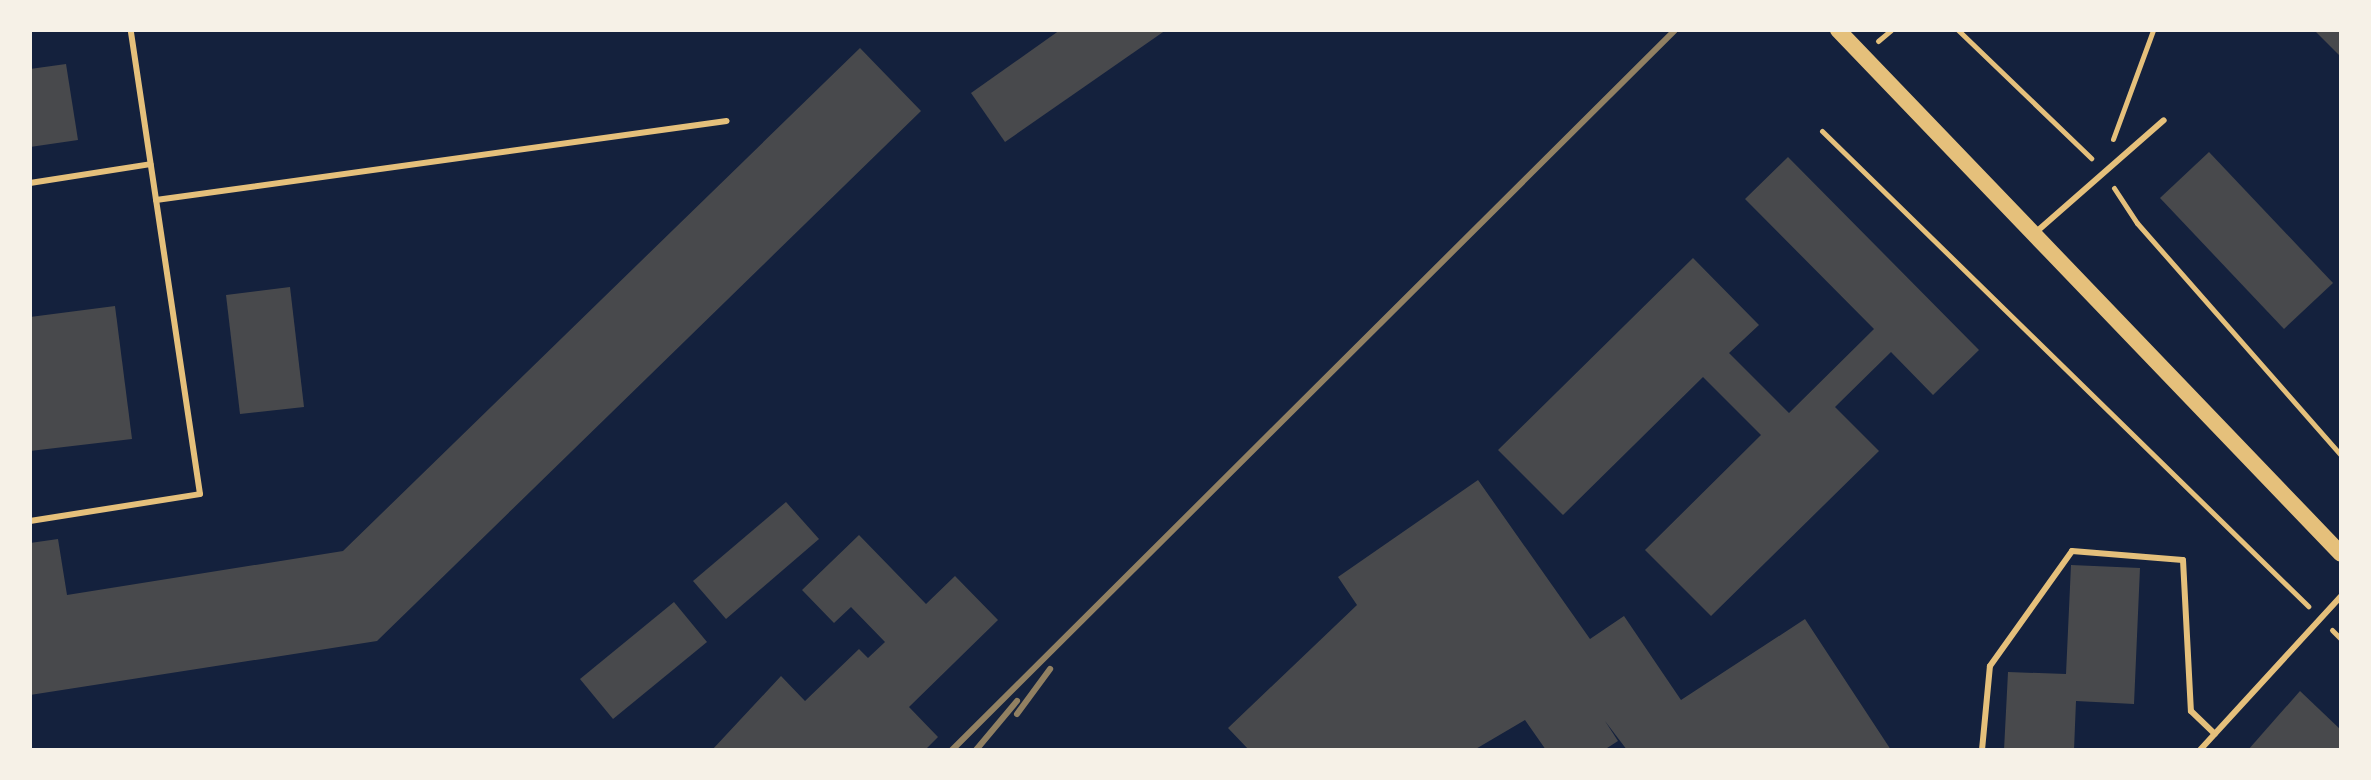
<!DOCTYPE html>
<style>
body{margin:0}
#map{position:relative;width:2371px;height:780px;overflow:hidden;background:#14213d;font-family:"PT Serif",serif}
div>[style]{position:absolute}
.building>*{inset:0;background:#48494c}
.path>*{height:5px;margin:-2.5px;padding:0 2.5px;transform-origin:2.5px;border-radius:2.5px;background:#e5c07b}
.service>*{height:6px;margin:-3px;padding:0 3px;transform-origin:3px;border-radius:3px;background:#e5c07b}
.secondary>*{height:16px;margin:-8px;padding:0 8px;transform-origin:8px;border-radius:8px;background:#e5c07b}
.rail>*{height:6px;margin:-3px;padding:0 3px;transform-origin:3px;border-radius:3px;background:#918062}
span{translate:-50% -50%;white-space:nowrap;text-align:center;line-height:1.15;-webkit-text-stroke:8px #f6f1e7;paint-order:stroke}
.frame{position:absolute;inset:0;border:32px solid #f6f1e7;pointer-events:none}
</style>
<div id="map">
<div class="building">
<i style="clip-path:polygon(1060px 30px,1166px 30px,1005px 142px,971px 93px)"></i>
<i style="clip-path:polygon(2314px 30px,2341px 30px,2341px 57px)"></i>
<i style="clip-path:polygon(860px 48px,921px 111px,377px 641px,30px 695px,30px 543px,58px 539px,67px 595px,343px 551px)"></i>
<i style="clip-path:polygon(66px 64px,78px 140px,30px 147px,30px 69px)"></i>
<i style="clip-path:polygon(2209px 152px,2333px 283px,2284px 329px,2160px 198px)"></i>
<i style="clip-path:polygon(1788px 157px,1979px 350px,1933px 395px,1891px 352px,1835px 407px,1879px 451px,1711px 616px,1645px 550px,1761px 435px,1703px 377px,1563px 515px,1498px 450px,1693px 258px,1759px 325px,1729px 353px,1789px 413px,1874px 329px,1745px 199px)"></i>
<i style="clip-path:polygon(290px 287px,304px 407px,240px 414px,226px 295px)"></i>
<i style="clip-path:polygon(115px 306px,132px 439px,30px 451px,30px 317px)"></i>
<i style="clip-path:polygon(1478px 480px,1590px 639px,1624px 616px,1681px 700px,1805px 619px,1891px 750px,1627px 750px,1605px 721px,1618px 741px,1604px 750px,1546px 750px,1525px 720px,1474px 750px,1249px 750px,1228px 728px,1357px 605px,1338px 577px)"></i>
<i style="clip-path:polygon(786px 502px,819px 539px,726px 619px,693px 581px)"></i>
<i style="clip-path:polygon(859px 535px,926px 604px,955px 576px,998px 620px,909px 707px,938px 737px,925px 750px,712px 750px,781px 676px,805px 701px,859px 649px,868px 658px,885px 642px,851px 607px,834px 623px,802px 590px)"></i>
<i style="clip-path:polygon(2071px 565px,2140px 568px,2134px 704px,2076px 701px,2074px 750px,2004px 750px,2008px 672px,2066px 674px)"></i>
<i style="clip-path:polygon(674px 602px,707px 642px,613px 719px,580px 679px)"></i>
<i style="clip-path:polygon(2300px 691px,2341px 730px,2341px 750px,2248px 750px)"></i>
</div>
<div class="path">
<i style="left:1958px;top:30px;width:185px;rotate:43.9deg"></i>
<i style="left:1878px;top:41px;width:17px;rotate:-40deg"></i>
<i style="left:1822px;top:131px;width:680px;rotate:44.34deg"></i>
<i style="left:2113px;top:139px;width:116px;rotate:-69.8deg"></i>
<i style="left:2114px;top:188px;width:42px;rotate:56.7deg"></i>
<i style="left:2137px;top:223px;width:309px;rotate:48.7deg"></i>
<i style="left:2332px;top:630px;width:13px;rotate:45deg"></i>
</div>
<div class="service">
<i style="left:30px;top:183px;width:122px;rotate:-8.9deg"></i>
<i style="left:156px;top:200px;width:576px;rotate:-7.88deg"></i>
<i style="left:2035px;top:233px;width:171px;rotate:-41.2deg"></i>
<i style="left:30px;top:521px;width:172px;rotate:-9deg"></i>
<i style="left:200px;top:494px;width:469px;rotate:-98.5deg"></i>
<i style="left:1982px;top:750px;width:84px;rotate:-84.6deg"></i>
<i style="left:1990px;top:666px;width:141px;rotate:-54.5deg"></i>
<i style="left:2072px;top:551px;width:111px;rotate:4.6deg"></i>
<i style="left:2183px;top:560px;width:151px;rotate:87deg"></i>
<i style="left:2191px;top:711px;width:33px;rotate:44deg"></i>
<i style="left:2200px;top:750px;width:209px;rotate:-47.5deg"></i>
</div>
<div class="secondary">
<i style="left:1838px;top:30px;width:726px;rotate:46.17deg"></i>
</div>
<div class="rail">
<i style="left:1017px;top:714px;width:56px;rotate:-53.7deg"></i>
<i style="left:952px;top:750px;width:1020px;rotate:-44.88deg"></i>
<i style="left:976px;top:750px;width:64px;rotate:-50.1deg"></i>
</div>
<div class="frame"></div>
</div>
